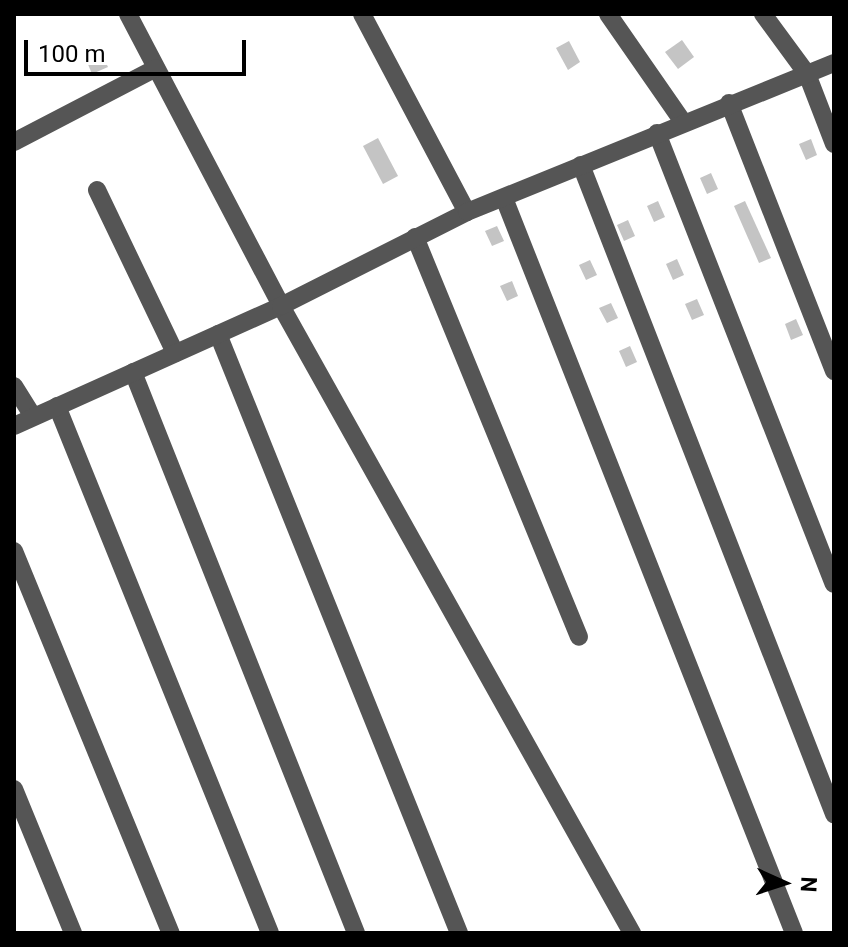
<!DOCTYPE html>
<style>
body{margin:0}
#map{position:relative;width:848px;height:947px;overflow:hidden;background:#fff;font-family:Roboto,sans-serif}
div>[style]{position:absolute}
.building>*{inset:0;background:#c4c4c4}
.minor>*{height:18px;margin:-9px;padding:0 9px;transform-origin:9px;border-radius:9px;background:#555}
span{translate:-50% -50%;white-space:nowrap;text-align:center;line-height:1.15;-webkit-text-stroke:6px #fff;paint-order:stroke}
.frame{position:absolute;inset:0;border:16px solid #000;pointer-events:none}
.north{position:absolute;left:744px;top:843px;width:80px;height:80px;-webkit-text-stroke:6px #fff;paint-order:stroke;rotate:93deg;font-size:22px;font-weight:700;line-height:32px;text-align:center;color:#000}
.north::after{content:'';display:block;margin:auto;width:28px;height:36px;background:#000;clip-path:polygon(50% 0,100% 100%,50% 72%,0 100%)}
.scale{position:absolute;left:24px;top:40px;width:222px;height:36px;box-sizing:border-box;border:4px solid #000;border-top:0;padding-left:10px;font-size:24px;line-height:28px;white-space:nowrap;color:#000;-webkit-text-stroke:6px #fff;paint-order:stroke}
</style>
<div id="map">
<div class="building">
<i style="clip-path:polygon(682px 40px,694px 57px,678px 69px,665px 52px)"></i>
<i style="clip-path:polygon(569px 41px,580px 62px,568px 70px,556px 48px)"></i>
<i style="clip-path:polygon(100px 50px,108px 67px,92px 74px,85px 57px)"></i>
<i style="clip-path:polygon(378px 138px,398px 176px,383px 184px,363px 146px)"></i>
<i style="clip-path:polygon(811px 139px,817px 155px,806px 160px,799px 144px)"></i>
<i style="clip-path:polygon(711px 173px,718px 189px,707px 194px,700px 178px)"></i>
<i style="clip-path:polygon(658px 201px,665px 217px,654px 222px,647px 206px)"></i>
<i style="clip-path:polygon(745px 201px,771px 258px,759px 263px,734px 206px)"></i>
<i style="clip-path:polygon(628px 220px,635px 236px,624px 241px,617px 225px)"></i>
<i style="clip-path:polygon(497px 226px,504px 241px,492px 246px,485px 231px)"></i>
<i style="clip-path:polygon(677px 259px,684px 275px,673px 280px,666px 264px)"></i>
<i style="clip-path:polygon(590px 260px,597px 275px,586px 280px,579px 265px)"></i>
<i style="clip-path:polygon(512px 281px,518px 296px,507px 301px,500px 286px)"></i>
<i style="clip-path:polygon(697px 299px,704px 315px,692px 320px,685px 304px)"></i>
<i style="clip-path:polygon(611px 303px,618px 318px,607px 323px,599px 308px)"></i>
<i style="clip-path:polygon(796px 319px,803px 335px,791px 340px,785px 324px)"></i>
<i style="clip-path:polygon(630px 346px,637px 362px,626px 367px,619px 351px)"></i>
</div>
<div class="minor">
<i style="left:128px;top:14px;width:330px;rotate:62.3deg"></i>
<i style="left:281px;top:306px;width:719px;rotate:60.76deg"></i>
<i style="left:362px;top:14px;width:224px;rotate:62.1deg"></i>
<i style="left:608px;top:14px;width:131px;rotate:55.2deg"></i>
<i style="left:763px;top:14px;width:74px;rotate:53.7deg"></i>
<i style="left:807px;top:74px;width:75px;rotate:68.9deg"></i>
<i style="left:729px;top:103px;width:288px;rotate:68.6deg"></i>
<i style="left:657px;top:133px;width:484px;rotate:68.6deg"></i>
<i style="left:14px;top:142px;width:160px;rotate:-27.5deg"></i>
<i style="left:581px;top:165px;width:697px;rotate:68.7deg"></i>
<i style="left:97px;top:190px;width:181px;rotate:64.4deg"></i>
<i style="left:504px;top:198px;width:790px;rotate:68.47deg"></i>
<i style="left:415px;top:237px;width:432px;rotate:67.7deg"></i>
<i style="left:218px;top:334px;width:646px;rotate:68.08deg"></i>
<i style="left:133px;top:372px;width:604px;rotate:68.32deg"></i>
<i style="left:14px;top:386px;width:36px;rotate:58deg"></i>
<i style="left:57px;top:406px;width:568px;rotate:67.99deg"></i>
<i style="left:14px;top:426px;width:293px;rotate:-24.2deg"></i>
<i style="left:281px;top:306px;width:208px;rotate:-26.8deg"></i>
<i style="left:467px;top:212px;width:396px;rotate:-22.1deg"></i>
<i style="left:14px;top:551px;width:413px;rotate:67.7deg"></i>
<i style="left:14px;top:789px;width:156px;rotate:67.7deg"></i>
</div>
<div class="frame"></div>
<div class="north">N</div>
<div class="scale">100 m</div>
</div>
